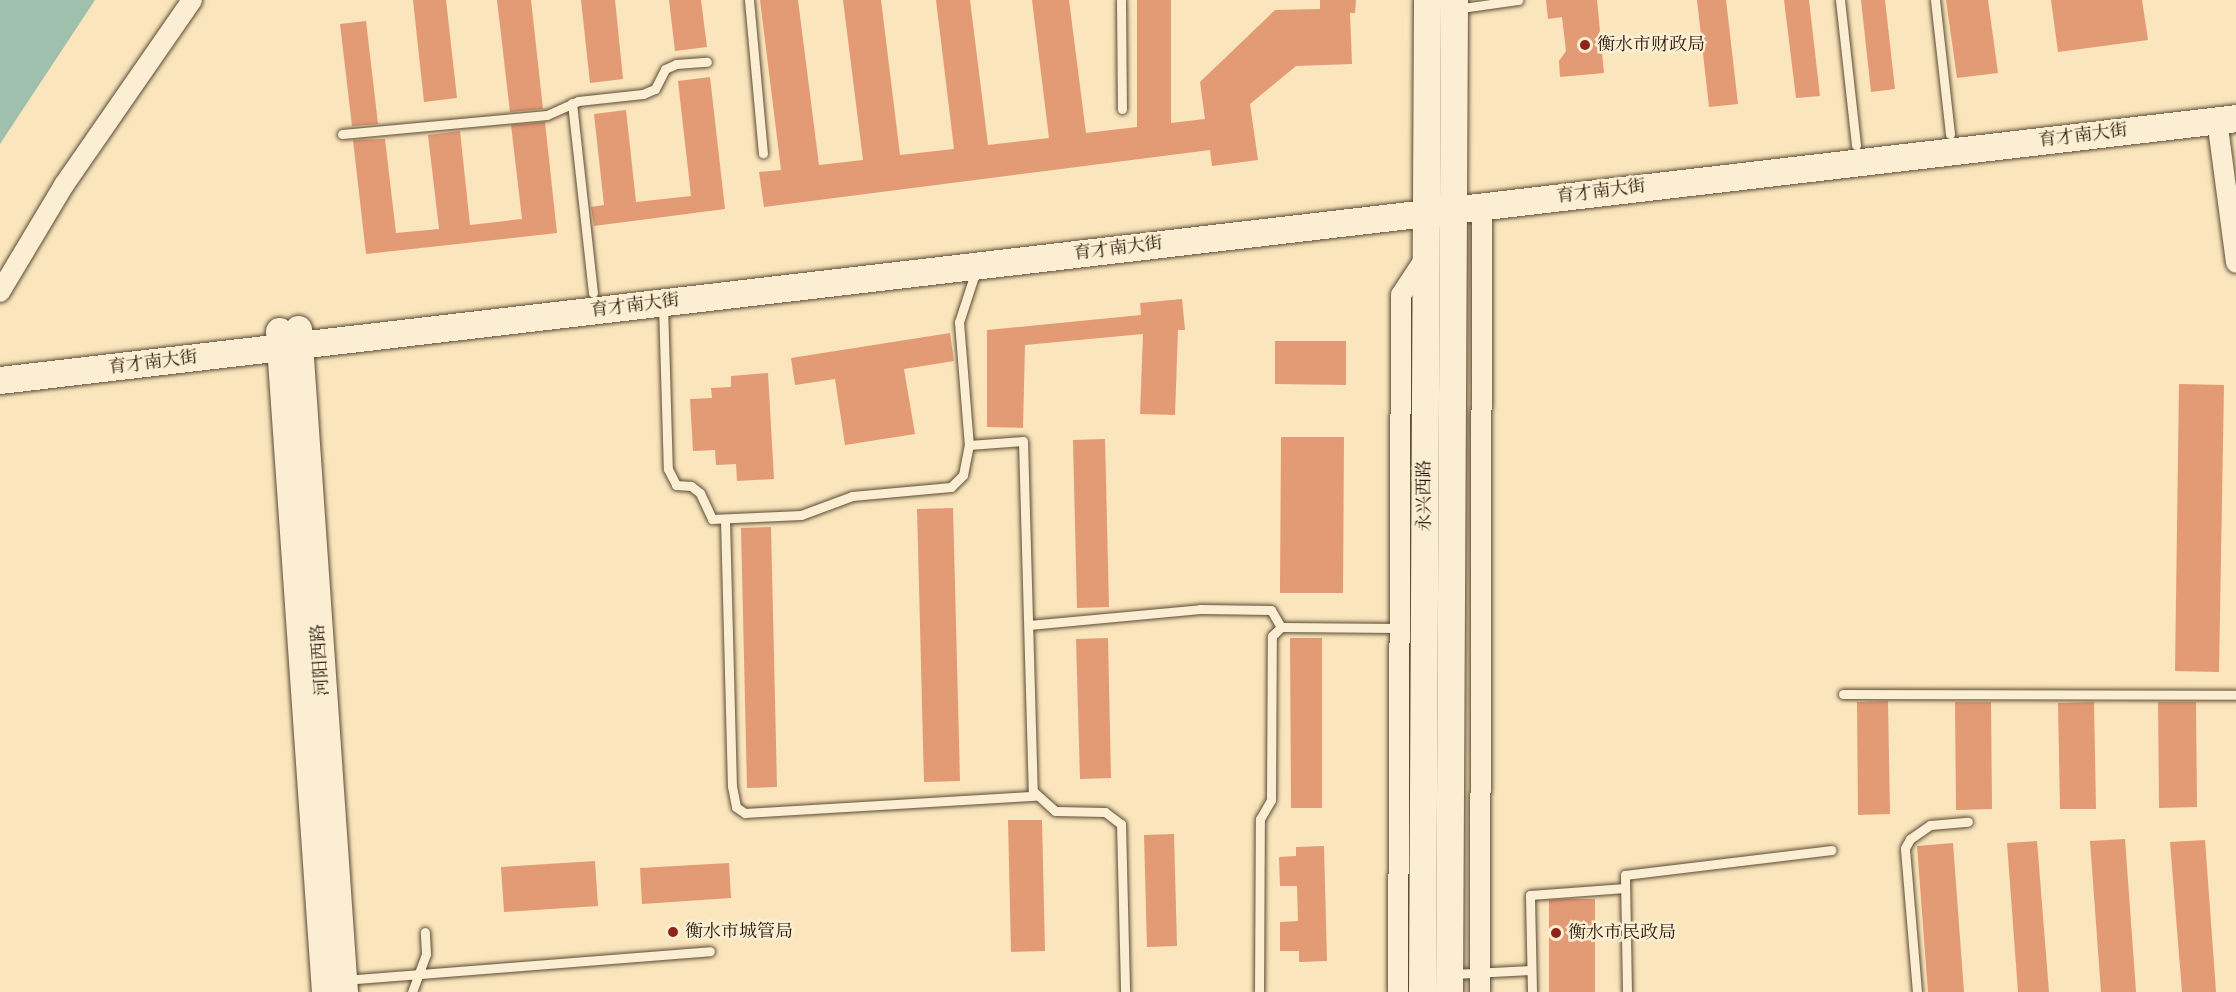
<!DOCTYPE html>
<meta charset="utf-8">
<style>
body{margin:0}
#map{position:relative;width:2236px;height:992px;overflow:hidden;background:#fae5bc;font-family:"IM FELL French Canon","Noto Serif SC",serif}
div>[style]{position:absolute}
.water>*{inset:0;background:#9fc0ac}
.building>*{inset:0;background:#e39b75}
.roads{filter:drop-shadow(0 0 2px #5a4b35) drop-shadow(0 0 2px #5a4b35)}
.lane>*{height:9px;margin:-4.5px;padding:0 4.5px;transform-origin:4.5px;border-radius:4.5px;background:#fceed3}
.street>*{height:20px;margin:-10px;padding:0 10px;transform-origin:10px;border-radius:10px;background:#fceed3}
.secondary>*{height:27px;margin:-13.5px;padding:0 13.5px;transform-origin:13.5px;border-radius:13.5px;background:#fceed3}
.dots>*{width:16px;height:16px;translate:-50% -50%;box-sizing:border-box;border:3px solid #fceed3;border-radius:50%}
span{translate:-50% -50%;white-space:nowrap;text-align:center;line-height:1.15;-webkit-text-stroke:5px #fceed3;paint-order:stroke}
.poi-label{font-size:18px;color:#241808}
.left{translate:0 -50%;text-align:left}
.street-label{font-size:18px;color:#241808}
</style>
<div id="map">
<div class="water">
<i style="clip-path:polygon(0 0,95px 0,0 144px)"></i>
</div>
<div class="building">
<i style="clip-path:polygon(413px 0,446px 0,457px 98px,424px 102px)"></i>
<i style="clip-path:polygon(497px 0,531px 0,543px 109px,510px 112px)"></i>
<i style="clip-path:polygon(581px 0,615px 0,623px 79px,590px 83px)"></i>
<i style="clip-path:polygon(669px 0,701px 0,707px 47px,675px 51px)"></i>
<i style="clip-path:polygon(760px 0,798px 0,819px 165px,863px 160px,843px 0,881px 0,900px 155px,954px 149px,936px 0,970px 0,988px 145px,1049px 138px,1032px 0,1069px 0,1086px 133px,1137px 127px,1137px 0,1171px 0,1171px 123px,1205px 119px,1200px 82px,1275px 10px,1320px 9px,1320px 0,1356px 0,1355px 13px,1350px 13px,1352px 64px,1296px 66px,1250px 104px,1258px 160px,1212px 166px,1210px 150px,764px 207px,759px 172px,781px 170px)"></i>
<i style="clip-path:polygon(1546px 0,1597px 0,1604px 73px,1560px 77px,1559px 61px,1566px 51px,1562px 17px,1548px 19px)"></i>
<i style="clip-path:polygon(1697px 0,1726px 0,1738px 104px,1709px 107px)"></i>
<i style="clip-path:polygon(1784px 0,1809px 0,1820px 96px,1796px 98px)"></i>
<i style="clip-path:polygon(1861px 0,1885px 0,1895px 89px,1871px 92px)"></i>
<i style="clip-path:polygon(1946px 0,1988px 0,1998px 73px,1957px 78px)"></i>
<i style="clip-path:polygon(2051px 0,2142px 0,2148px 40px,2058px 52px)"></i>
<i style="clip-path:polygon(366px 21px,378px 124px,352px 126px,340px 24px)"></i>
<i style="clip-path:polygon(710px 77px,725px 209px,594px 226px,591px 207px,604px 205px,594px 114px,626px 110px,636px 202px,691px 196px,678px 81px)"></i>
<i style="clip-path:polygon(545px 122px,557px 233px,366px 254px,353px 140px,385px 139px,396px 233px,439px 229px,428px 135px,460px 131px,470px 225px,522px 219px,511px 125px)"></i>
<i style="clip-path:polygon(1182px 299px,1185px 330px,1178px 330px,1175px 415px,1140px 414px,1143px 334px,1025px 345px,1023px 428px,987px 427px,987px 330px,1141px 315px,1140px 303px)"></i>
<i style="clip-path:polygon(950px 333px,954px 361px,904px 369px,915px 434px,845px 445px,835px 379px,795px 385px,791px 358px)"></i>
<i style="clip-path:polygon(1275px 341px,1346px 341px,1346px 385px,1275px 384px)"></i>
<i style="clip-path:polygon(768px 373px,774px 479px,737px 481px,736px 464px,716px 465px,715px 450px,693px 451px,690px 399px,712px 398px,711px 388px,731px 387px,731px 376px)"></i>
<i style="clip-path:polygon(2179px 384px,2224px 385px,2219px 672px,2175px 671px)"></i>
<i style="clip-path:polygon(1281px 437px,1344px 437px,1343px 593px,1280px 593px)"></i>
<i style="clip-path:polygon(1105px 439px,1109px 607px,1077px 608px,1073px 440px)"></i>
<i style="clip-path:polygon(953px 508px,960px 781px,924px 782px,917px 509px)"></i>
<i style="clip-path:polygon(771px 527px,777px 787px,747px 788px,741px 528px)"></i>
<i style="clip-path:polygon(1108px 638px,1111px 778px,1080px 779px,1076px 639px)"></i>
<i style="clip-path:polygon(1290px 638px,1322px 638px,1322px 808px,1291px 808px)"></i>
<i style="clip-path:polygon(1888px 701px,1890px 814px,1858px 815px,1857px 702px)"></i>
<i style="clip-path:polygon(1955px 702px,1991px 702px,1992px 809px,1956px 810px)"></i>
<i style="clip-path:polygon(2094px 702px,2096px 809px,2060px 809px,2058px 703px)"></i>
<i style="clip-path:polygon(2158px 702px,2196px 702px,2197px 807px,2159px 808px)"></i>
<i style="clip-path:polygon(1008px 820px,1042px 820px,1045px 951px,1011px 952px)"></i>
<i style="clip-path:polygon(1174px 834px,1177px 946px,1147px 947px,1144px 835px)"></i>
<i style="clip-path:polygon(2125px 839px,2136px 992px,2101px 992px,2090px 841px)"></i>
<i style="clip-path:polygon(2205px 840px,2216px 992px,2182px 992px,2170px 842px)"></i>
<i style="clip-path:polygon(2037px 841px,2049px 992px,2018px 992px,2007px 843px)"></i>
<i style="clip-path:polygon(1953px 843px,1964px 992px,1928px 992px,1917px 846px)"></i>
<i style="clip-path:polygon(1324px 846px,1327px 961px,1299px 962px,1299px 951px,1280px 951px,1280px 922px,1298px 921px,1297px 886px,1280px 886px,1279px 857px,1296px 856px,1296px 847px)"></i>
<i style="clip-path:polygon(595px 861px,598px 906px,504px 912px,501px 867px)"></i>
<i style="clip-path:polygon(729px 863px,731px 898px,642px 904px,640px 868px)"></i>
<i style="clip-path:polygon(1568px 899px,1595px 899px,1595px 992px,1549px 992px,1549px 900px)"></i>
</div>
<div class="roads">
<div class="lane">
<i style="left:749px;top:0;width:154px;rotate:84.8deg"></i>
<i style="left:1121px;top:0;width:109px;rotate:89.5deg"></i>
<i style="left:1840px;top:0;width:146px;rotate:83.7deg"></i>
<i style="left:1935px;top:0;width:135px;rotate:83.6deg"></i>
<i style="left:1455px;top:9px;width:64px;rotate:-8.1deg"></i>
<i style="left:572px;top:103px;width:191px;rotate:83.7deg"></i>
<i style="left:342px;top:134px;width:206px;rotate:-5.3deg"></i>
<i style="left:547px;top:115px;width:34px;rotate:-24deg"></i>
<i style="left:578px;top:101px;width:65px;rotate:-6.1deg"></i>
<i style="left:643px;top:94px;width:13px;rotate:-23deg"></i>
<i style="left:655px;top:89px;width:22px;rotate:-63deg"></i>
<i style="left:665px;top:69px;width:12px;rotate:-24deg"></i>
<i style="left:676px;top:64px;width:31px;rotate:-4deg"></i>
<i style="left:976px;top:270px;width:55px;rotate:108.1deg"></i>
<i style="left:959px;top:322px;width:123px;rotate:85.4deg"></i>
<i style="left:969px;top:445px;width:54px;rotate:-4.2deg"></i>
<i style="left:1023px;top:441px;width:350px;rotate:88.4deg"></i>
<i style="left:1033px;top:791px;width:30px;rotate:42deg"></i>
<i style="left:1055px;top:811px;width:50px;rotate:1.1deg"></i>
<i style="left:1105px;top:812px;width:20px;rotate:37deg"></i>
<i style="left:1121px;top:824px;width:168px;rotate:88.6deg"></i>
<i style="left:663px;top:305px;width:164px;rotate:88.3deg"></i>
<i style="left:668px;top:469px;width:18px;rotate:63deg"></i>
<i style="left:676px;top:485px;width:15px;rotate:4deg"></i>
<i style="left:691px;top:486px;width:11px;rotate:38deg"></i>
<i style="left:700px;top:493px;width:29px;rotate:65deg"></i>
<i style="left:712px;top:519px;width:89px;rotate:-2.6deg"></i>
<i style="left:801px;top:515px;width:54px;rotate:-20.4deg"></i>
<i style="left:852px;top:496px;width:99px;rotate:-5.2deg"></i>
<i style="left:951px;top:487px;width:17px;rotate:-45deg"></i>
<i style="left:963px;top:475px;width:31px;rotate:-79deg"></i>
<i style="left:725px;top:520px;width:266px;rotate:88.5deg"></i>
<i style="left:732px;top:786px;width:21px;rotate:79deg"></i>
<i style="left:736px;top:807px;width:11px;rotate:34deg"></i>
<i style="left:745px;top:813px;width:290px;rotate:-3.4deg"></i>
<i style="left:1029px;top:625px;width:172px;rotate:-5.3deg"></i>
<i style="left:1200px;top:609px;width:71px;rotate:0.8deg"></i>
<i style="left:1271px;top:610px;width:20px;rotate:60deg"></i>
<i style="left:1281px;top:627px;width:118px;rotate:0.5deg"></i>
<i style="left:1843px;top:694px;width:393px;rotate:0.1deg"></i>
<i style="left:1453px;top:974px;width:78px;rotate:-2.9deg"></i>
<i style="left:344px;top:980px;width:367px;rotate:-4.5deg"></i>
<i style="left:412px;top:992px;width:40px;rotate:-69.8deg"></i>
<i style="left:426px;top:954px;width:22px;rotate:-93deg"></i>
<i style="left:1259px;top:992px;width:173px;rotate:-89.7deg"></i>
<i style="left:1260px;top:819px;width:22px;rotate:-60deg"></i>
<i style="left:1271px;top:800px;width:164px;rotate:-89.7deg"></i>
<i style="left:1272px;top:636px;width:13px;rotate:-45deg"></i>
<i style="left:1532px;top:992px;width:97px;rotate:-91.2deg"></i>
<i style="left:1530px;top:895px;width:95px;rotate:-4.2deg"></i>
<i style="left:1627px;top:992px;width:117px;rotate:-91deg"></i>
<i style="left:1625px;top:875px;width:208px;rotate:-6.9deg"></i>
<i style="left:1917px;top:992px;width:144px;rotate:-94.8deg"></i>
<i style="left:1905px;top:848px;width:10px;rotate:-61deg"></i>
<i style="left:1910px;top:839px;width:24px;rotate:-35deg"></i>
<i style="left:1930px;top:825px;width:38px;rotate:-5deg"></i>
</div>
<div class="street">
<i style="left:2217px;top:120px;width:144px;rotate:82.4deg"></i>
<i style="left:0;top:292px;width:125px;rotate:-59.1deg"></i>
<i style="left:64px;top:185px;width:225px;rotate:-55.3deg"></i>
<i style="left:1398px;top:992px;width:697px;rotate:-89.75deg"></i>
<i style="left:1401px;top:295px;width:45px;rotate:-56.7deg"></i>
<i style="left:1480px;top:992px;width:786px;rotate:-89.85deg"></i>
</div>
<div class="secondary">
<i style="left:298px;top:329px;width:665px;rotate:86.03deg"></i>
<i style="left:279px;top:331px;width:663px;rotate:86.02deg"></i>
<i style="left:0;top:380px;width:2251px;rotate:-6.68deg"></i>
<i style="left:1422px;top:992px;width:992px;rotate:-89.71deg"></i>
<i style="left:1449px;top:992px;width:992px;rotate:-89.71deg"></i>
</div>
</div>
<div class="dots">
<i style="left:1585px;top:45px;background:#8f2418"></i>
<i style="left:673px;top:932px;background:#8f2418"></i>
<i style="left:1556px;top:933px;background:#8f2418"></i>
</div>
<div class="poi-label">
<span class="left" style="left:1597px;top:45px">衡水市财政局</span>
<span class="left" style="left:685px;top:932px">衡水市城管局</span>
<span class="left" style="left:1568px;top:933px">衡水市民政局</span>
</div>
<div class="street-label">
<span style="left:2083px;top:136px;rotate:-7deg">育才南大街</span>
<span style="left:1601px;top:192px;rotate:-7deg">育才南大街</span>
<span style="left:1118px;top:249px;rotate:-7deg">育才南大街</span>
<span style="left:635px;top:306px;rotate:-7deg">育才南大街</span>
<span style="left:153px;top:363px;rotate:-7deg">育才南大街</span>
<span style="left:1425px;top:496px;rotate:-90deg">永兴西路</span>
<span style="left:321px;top:660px;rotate:-94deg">河阳西路</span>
</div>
</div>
